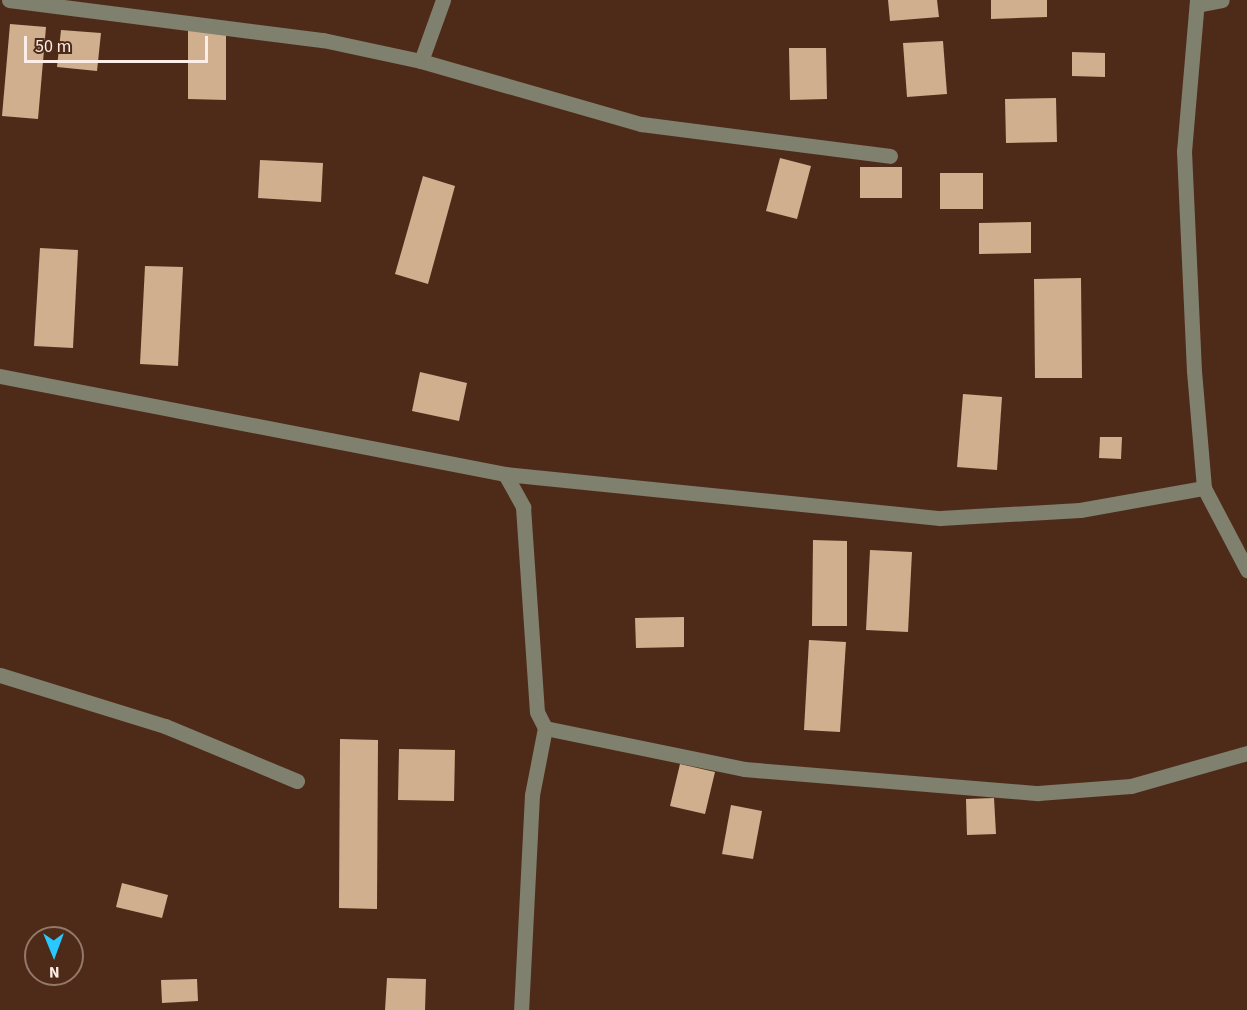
<!DOCTYPE html>
<style>
body{margin:0}
#map{position:relative;width:1247px;height:1010px;overflow:hidden;background:#4e2b19;font-family:"Source Sans 3",sans-serif}
div>[style]{position:absolute}
.building>*{inset:0;background:#cfaf8d}
.minor>*{height:15px;margin:-7.5px;padding:0 7.5px;transform-origin:7.5px;border-radius:7.5px;background:#80806e}
span{translate:-50% -50%;white-space:nowrap;text-align:center;line-height:1.15;-webkit-text-stroke:6px #4e2b19;paint-order:stroke}
.north{position:absolute;left:24px;top:926px;width:60px;height:60px;box-sizing:border-box;background:#4e2b19;border:2px solid #94796b;border-radius:50%;rotate:179deg;font-size:16px;font-weight:700;line-height:24px;text-align:center;color:#fceee7}
.north::after{content:'';display:block;margin:auto;width:21px;height:27px;background:#29c8ff;clip-path:polygon(50% 0,100% 100%,50% 72%,0 100%)}
.scale{position:absolute;left:24px;top:36px;width:184px;height:27px;box-sizing:border-box;border:3px solid #fceee7;border-top:0;padding-left:8px;font-size:18px;line-height:21px;white-space:nowrap;color:#fceee7;-webkit-text-stroke:4px #4e2b19;paint-order:stroke}
</style>
<div id="map">
<div class="building">
<i style="clip-path:polygon(888px 0,937px 0,939px 17px,890px 21px)"></i>
<i style="clip-path:polygon(991px 0,1047px 0,1047px 17px,991px 19px)"></i>
<i style="clip-path:polygon(10px 24px,46px 27px,38px 119px,2px 116px)"></i>
<i style="clip-path:polygon(61px 30px,101px 33px,97px 71px,57px 67px)"></i>
<i style="clip-path:polygon(188px 30px,226px 30px,226px 100px,188px 99px)"></i>
<i style="clip-path:polygon(943px 41px,947px 94px,907px 97px,903px 43px)"></i>
<i style="clip-path:polygon(789px 48px,826px 48px,827px 99px,790px 100px)"></i>
<i style="clip-path:polygon(1072px 52px,1105px 53px,1105px 77px,1072px 76px)"></i>
<i style="clip-path:polygon(1056px 98px,1057px 142px,1006px 143px,1005px 99px)"></i>
<i style="clip-path:polygon(780px 158px,811px 166px,797px 219px,766px 211px)"></i>
<i style="clip-path:polygon(260px 160px,323px 163px,321px 202px,258px 198px)"></i>
<i style="clip-path:polygon(860px 167px,902px 167px,902px 198px,860px 198px)"></i>
<i style="clip-path:polygon(940px 173px,983px 173px,983px 209px,940px 209px)"></i>
<i style="clip-path:polygon(423px 176px,455px 186px,428px 284px,395px 274px)"></i>
<i style="clip-path:polygon(1031px 222px,1031px 253px,979px 254px,979px 223px)"></i>
<i style="clip-path:polygon(40px 248px,78px 250px,73px 348px,34px 346px)"></i>
<i style="clip-path:polygon(145px 266px,183px 267px,178px 366px,140px 364px)"></i>
<i style="clip-path:polygon(1081px 278px,1082px 378px,1035px 378px,1034px 279px)"></i>
<i style="clip-path:polygon(420px 372px,467px 383px,459px 421px,412px 411px)"></i>
<i style="clip-path:polygon(963px 394px,1002px 397px,997px 470px,957px 467px)"></i>
<i style="clip-path:polygon(1100px 437px,1122px 437px,1121px 459px,1099px 458px)"></i>
<i style="clip-path:polygon(813px 540px,847px 541px,847px 626px,812px 626px)"></i>
<i style="clip-path:polygon(870px 550px,912px 552px,908px 632px,866px 630px)"></i>
<i style="clip-path:polygon(684px 617px,684px 647px,636px 648px,635px 618px)"></i>
<i style="clip-path:polygon(809px 640px,846px 642px,840px 732px,804px 730px)"></i>
<i style="clip-path:polygon(340px 739px,378px 740px,377px 909px,339px 908px)"></i>
<i style="clip-path:polygon(399px 749px,455px 750px,454px 801px,398px 800px)"></i>
<i style="clip-path:polygon(680px 764px,715px 772px,705px 814px,670px 806px)"></i>
<i style="clip-path:polygon(994px 798px,996px 834px,967px 835px,966px 799px)"></i>
<i style="clip-path:polygon(731px 805px,762px 811px,753px 859px,722px 854px)"></i>
<i style="clip-path:polygon(122px 883px,168px 895px,162px 918px,116px 907px)"></i>
<i style="clip-path:polygon(387px 978px,426px 979px,425px 1010px,385px 1010px)"></i>
<i style="clip-path:polygon(197px 979px,198px 1001px,162px 1003px,161px 980px)"></i>
</div>
<div class="minor">
<i style="left:9px;top:0;width:317px;rotate:7.3deg"></i>
<i style="left:323px;top:40px;width:100px;rotate:12.1deg"></i>
<i style="left:421px;top:61px;width:229px;rotate:16deg"></i>
<i style="left:641px;top:124px;width:251px;rotate:7.3deg"></i>
<i style="left:1197px;top:0;width:152px;rotate:94.9deg"></i>
<i style="left:1184px;top:151px;width:220px;rotate:87.4deg"></i>
<i style="left:1194px;top:371px;width:117px;rotate:85.1deg"></i>
<i style="left:1204px;top:488px;width:93px;rotate:62.3deg"></i>
<i style="left:1197px;top:5px;width:25px;rotate:-11deg"></i>
<i style="left:421px;top:61px;width:65px;rotate:-70.2deg"></i>
<i style="left:0;top:376px;width:514px;rotate:10.98deg"></i>
<i style="left:505px;top:474px;width:437px;rotate:5.8deg"></i>
<i style="left:940px;top:518px;width:140px;rotate:-3.3deg"></i>
<i style="left:1080px;top:510px;width:126px;rotate:-10.1deg"></i>
<i style="left:505px;top:474px;width:38px;rotate:61deg"></i>
<i style="left:523px;top:507px;width:205px;rotate:86.1deg"></i>
<i style="left:537px;top:712px;width:18px;rotate:63deg"></i>
<i style="left:545px;top:728px;width:68px;rotate:101deg"></i>
<i style="left:532px;top:795px;width:215px;rotate:92.9deg"></i>
<i style="left:0;top:675px;width:173px;rotate:17.2deg"></i>
<i style="left:165px;top:726px;width:143px;rotate:22.6deg"></i>
<i style="left:545px;top:728px;width:203px;rotate:11.6deg"></i>
<i style="left:744px;top:769px;width:295px;rotate:4.7deg"></i>
<i style="left:1038px;top:793px;width:93px;rotate:-4.3deg"></i>
<i style="left:1131px;top:786px;width:121px;rotate:-15.9deg"></i>
</div>
<div class="north">N</div>
<div class="scale">50 m</div>
</div>
